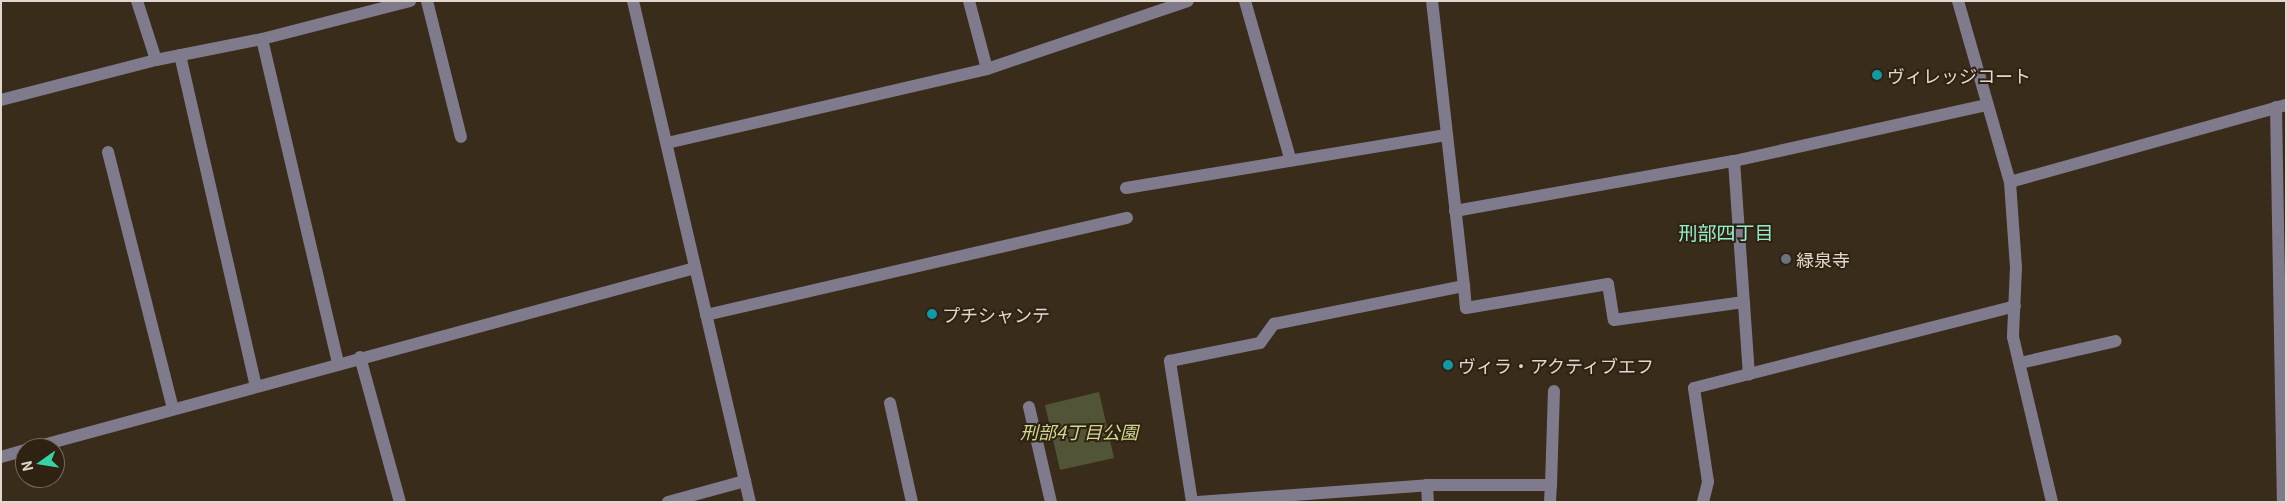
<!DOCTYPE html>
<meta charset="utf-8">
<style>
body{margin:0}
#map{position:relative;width:2287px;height:503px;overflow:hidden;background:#392c1b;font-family:Georgia,"Noto Sans JP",serif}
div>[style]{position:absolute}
.green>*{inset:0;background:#515436}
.minor>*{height:12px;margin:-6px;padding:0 6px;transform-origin:6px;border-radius:6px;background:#7f7b8d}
.dots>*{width:14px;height:14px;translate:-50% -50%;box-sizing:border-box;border:2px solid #2f2212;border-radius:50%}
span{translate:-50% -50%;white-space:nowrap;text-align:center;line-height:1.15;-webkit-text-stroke:4px #2f2212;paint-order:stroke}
.poi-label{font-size:18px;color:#e0d8ce}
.left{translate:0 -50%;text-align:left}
.park-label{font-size:18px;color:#d3d992;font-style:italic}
.neighbourhood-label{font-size:19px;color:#92eecd}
.frame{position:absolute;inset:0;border:2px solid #e0d8ce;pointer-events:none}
.north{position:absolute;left:15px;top:438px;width:50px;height:50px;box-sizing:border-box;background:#2f2212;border:1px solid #766b5d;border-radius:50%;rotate:257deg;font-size:14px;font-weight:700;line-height:20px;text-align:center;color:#e0d8ce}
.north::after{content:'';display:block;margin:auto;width:18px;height:22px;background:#35d4a7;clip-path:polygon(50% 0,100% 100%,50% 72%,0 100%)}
</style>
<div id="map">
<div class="green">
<i style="clip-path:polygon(1099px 392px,1114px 458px,1060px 470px,1045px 405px)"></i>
</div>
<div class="minor">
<i style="left:137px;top:1px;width:62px;rotate:72.1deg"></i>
<i style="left:427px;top:1px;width:140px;rotate:76deg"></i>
<i style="left:633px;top:1px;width:514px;rotate:76.86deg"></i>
<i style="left:969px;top:1px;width:70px;rotate:75.2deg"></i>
<i style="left:1245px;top:1px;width:166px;rotate:74deg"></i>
<i style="left:1958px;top:1px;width:188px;rotate:74deg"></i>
<i style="left:2010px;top:182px;width:85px;rotate:86deg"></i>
<i style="left:2016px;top:267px;width:70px;rotate:92.5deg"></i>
<i style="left:2013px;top:337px;width:170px;rotate:76.7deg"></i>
<i style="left:262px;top:39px;width:333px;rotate:76.8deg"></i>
<i style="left:180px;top:55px;width:340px;rotate:77.1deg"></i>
<i style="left:1px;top:100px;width:160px;rotate:-14.5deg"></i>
<i style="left:156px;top:60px;width:108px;rotate:-11.2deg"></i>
<i style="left:262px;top:39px;width:153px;rotate:-14.4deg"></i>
<i style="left:2276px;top:107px;width:395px;rotate:89deg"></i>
<i style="left:667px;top:143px;width:328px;rotate:-13deg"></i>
<i style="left:987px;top:69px;width:212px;rotate:-18.7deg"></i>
<i style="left:108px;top:152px;width:265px;rotate:75.8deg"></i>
<i style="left:1734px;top:161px;width:214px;rotate:86deg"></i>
<i style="left:2010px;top:182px;width:287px;rotate:-15.6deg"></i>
<i style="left:1126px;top:188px;width:323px;rotate:-9.4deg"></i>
<i style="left:1455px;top:211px;width:283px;rotate:-10.2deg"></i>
<i style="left:1734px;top:161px;width:259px;rotate:-12.5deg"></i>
<i style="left:1464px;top:286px;width:22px;rotate:85deg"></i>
<i style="left:1466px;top:308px;width:144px;rotate:-9.6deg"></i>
<i style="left:1608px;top:284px;width:36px;rotate:81deg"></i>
<i style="left:1614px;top:320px;width:131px;rotate:-7.9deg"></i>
<i style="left:706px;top:315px;width:432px;rotate:-13deg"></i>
<i style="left:360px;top:357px;width:150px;rotate:74.6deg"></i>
<i style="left:2020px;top:363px;width:98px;rotate:-12.9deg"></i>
<i style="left:890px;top:403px;width:101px;rotate:77.5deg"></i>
<i style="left:1029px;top:407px;width:98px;rotate:77deg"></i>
<i style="left:32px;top:448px;width:687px;rotate:-15.19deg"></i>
<i style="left:1px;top:457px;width:25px;rotate:-16deg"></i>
<i style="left:1427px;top:485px;width:17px;rotate:87deg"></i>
<i style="left:668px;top:502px;width:80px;rotate:-15.3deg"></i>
<i style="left:1192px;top:502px;width:143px;rotate:-98.9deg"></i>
<i style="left:1170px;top:361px;width:92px;rotate:-11.3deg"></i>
<i style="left:1260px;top:343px;width:24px;rotate:-54deg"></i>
<i style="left:1274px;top:324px;width:194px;rotate:-11.3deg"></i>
<i style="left:1464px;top:286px;width:287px;rotate:-96.4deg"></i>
<i style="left:1198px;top:502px;width:230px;rotate:-4.2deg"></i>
<i style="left:1427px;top:485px;width:124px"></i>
<i style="left:1551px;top:485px;width:94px;rotate:-88.2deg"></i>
<i style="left:1550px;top:502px;width:17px;rotate:-87deg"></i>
<i style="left:1703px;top:502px;width:21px;rotate:-76deg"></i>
<i style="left:1708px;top:482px;width:95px;rotate:-98.5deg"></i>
<i style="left:1694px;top:388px;width:331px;rotate:-14.3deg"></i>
</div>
<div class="dots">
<i style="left:1877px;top:75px;background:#0f9aa8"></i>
<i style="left:1786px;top:259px;background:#6b7280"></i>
<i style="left:932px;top:314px;background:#0f9aa8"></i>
<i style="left:1448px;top:365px;background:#0f9aa8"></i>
</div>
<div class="poi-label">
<span class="left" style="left:1887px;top:75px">ヴィレッジコート</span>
<span class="left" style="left:1796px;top:259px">緑泉寺</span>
<span class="left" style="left:942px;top:314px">プチシャンテ</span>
<span class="left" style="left:1458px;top:365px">ヴィラ・アクティブエフ</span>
</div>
<div class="park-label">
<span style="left:1079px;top:431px">刑部4丁目公園</span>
</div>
<div class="neighbourhood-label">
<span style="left:1726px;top:232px">刑部四丁目</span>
</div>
<div class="frame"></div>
<div class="north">N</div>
</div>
